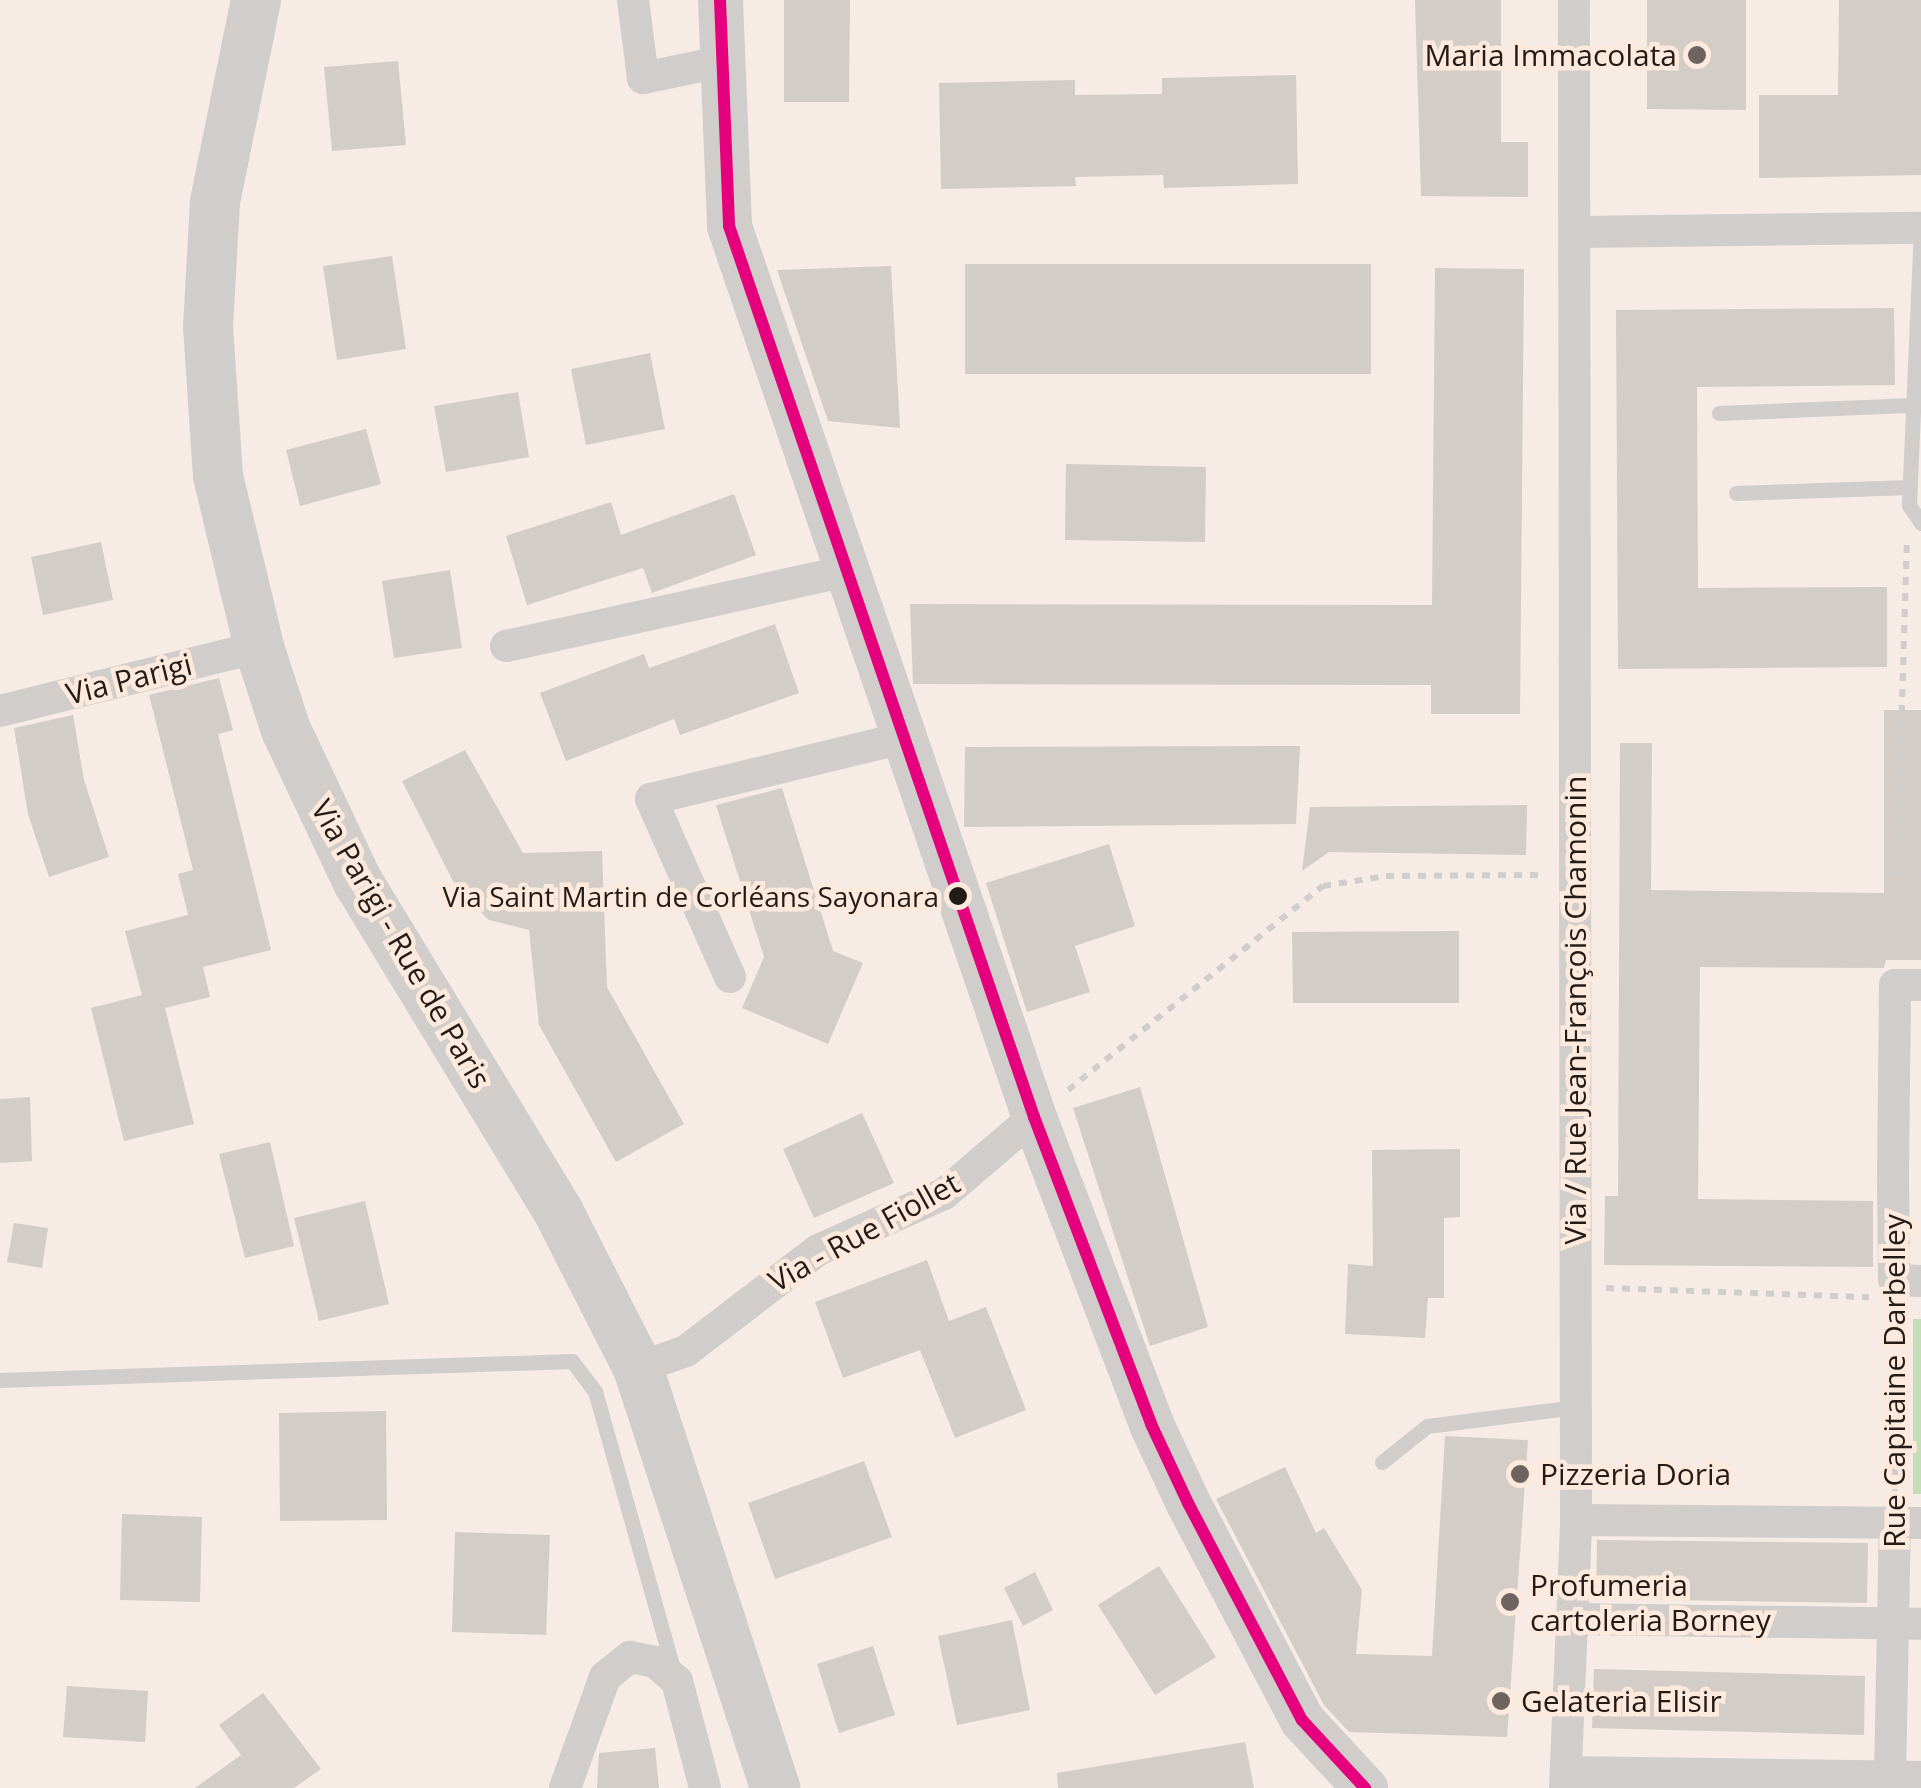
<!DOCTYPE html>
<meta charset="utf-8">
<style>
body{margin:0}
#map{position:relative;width:1921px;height:1788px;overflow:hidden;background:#f6ebe5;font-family:"Open Sans",sans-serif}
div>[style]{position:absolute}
.green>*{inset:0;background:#c4ddb7}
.building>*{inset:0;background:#d4cdc7}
.path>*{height:6px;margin-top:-3px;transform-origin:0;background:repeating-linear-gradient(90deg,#d1cdcb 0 8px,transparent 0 16px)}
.lane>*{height:15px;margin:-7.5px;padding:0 7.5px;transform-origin:7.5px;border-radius:7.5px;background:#d0cdcb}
.street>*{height:32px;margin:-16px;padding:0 16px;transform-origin:16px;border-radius:16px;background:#d0cdcb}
.secondary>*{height:45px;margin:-22.5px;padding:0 22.5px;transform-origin:22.5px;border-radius:22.5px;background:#d0cdcb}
.primary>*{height:50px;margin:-25px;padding:0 25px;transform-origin:25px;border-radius:25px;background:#d0cdcb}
.bus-1>*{height:12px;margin:-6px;padding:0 6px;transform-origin:6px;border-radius:6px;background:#e5007d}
.dots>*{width:28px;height:28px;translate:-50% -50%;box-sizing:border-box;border:5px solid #feeadd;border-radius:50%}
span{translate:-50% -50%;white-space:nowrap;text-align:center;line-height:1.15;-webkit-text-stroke:9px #feeadd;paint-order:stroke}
.bus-label{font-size:28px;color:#231b17}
.right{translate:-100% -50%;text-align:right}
.poi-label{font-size:30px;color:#231b17}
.left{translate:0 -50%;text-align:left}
.street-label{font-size:30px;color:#231b17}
</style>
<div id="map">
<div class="green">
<i style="clip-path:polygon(1913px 1319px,1921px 1319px,1921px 1494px,1913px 1494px)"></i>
</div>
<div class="building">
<i style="clip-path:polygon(784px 0,850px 0,849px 102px,784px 102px)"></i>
<i style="clip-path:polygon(1415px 0,1501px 0,1501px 142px,1528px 142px,1528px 197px,1421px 196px)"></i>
<i style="clip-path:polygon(1647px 0,1746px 0,1746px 110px,1647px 109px)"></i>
<i style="clip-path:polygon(1839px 0,1921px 0,1921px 175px,1759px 178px,1759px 95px,1838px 95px)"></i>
<i style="clip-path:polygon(398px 61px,406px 145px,332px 151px,324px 67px)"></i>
<i style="clip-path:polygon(1296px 75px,1298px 184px,1164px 188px,1163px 175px,1075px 177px,1076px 186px,941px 189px,939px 83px,1075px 80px,1075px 95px,1162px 94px,1162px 78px)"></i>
<i style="clip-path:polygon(392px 256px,406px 349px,337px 360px,323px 266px)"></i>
<i style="clip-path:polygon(965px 264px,1371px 264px,1371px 374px,965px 374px)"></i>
<i style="clip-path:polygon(891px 266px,900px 428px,828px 421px,777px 270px)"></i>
<i style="clip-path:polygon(1435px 268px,1524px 269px,1520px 714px,1431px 714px,1431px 685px,913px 684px,910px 604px,1432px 605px)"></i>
<i style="clip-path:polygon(1894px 308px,1895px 385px,1697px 387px,1698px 588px,1887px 587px,1887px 667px,1618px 669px,1616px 310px)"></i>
<i style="clip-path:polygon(650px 353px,665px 429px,586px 445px,571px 369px)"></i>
<i style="clip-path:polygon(518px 392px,529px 457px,446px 472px,434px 406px)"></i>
<i style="clip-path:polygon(366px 429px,381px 484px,300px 506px,286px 450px)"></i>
<i style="clip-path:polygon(1066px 464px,1206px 467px,1205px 542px,1065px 540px)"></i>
<i style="clip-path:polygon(734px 494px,756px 555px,652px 593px,643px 568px,527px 605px,506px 536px,611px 502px,621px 535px)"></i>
<i style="clip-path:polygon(101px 542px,113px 600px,43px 615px,31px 557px)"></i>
<i style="clip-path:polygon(450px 570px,462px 648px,394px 658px,382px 581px)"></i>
<i style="clip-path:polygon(775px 624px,799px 693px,680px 735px,674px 719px,566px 761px,540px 693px,644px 654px,649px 668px)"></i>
<i style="clip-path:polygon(219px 678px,233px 730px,218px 734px,271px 950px,203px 967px,210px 997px,165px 1008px,194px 1124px,124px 1141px,91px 1008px,142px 995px,125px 931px,188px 915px,178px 874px,193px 870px,149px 695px)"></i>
<i style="clip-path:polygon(1884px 710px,1921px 710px,1921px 960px,1886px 960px,1884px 968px,1700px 967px,1698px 1199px,1873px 1201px,1873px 1267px,1604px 1265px,1605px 1196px,1618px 1196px,1620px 743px,1652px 743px,1651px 890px,1884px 893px)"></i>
<i style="clip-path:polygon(73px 715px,84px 780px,109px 857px,49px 877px,28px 814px,14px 728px)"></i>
<i style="clip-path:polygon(1300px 746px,1296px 824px,964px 827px,965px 747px)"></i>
<i style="clip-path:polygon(465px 750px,523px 853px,602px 851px,607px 987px,684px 1124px,616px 1162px,539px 1025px,529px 930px,489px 920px,456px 887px,402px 781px)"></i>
<i style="clip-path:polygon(782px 788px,833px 951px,863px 963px,828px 1044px,742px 1008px,764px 957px,716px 805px)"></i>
<i style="clip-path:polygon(1527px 805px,1526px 855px,1329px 852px,1302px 871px,1310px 807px)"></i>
<i style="clip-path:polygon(1109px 844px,1135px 926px,1075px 946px,1090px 992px,1027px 1012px,986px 883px)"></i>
<i style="clip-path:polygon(1459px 931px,1459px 1003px,1293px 1003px,1292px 932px)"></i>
<i style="clip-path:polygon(1140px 1087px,1208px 1327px,1150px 1346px,1073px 1108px)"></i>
<i style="clip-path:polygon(30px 1097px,32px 1161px,0 1163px,0 1099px)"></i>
<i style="clip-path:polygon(862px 1113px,894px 1183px,814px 1218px,783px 1149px)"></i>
<i style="clip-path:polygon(270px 1142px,294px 1246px,245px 1258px,219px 1154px)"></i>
<i style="clip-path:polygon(1460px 1149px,1460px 1217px,1444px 1218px,1444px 1298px,1428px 1298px,1425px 1338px,1345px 1334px,1348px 1264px,1373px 1266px,1372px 1150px)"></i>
<i style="clip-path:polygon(365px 1201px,389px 1304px,319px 1321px,294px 1218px)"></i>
<i style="clip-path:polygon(14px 1223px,48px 1228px,42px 1268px,7px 1262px)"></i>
<i style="clip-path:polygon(927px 1260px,949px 1321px,986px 1307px,1026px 1410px,955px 1438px,920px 1350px,843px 1378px,815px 1302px)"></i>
<i style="clip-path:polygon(386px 1411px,387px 1520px,280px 1521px,279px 1413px)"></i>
<i style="clip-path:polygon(1445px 1436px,1528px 1440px,1507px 1737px,1349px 1732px,1324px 1705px,1216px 1499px,1285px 1467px,1316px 1533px,1324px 1528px,1362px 1590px,1356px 1654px,1432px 1656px)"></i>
<i style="clip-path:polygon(864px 1461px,892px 1537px,775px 1579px,748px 1503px)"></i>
<i style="clip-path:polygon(122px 1514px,202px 1517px,200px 1602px,120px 1600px)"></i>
<i style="clip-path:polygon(455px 1532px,550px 1535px,546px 1635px,452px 1632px)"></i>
<i style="clip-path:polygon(1597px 1540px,1868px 1543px,1867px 1603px,1596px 1599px)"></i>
<i style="clip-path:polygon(1159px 1566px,1216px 1657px,1155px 1695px,1098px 1605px)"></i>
<i style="clip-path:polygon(1035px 1572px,1053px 1610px,1023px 1626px,1004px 1588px)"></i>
<i style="clip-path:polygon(1012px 1620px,1030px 1710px,957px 1725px,938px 1636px)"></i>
<i style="clip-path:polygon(873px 1646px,895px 1715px,839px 1733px,817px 1664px)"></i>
<i style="clip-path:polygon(1594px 1669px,1865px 1676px,1864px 1735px,1592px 1728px)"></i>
<i style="clip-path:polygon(67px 1686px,148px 1691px,145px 1742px,63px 1737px)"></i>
<i style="clip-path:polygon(263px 1693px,321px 1769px,294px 1788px,195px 1788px,241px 1755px,219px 1725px)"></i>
<i style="clip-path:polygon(1245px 1742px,1254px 1788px,1058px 1788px,1057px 1773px)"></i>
<i style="clip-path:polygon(655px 1748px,659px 1788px,597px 1788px,599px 1753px)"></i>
</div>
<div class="path">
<i style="left:1897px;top:873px;width:333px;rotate:-88.3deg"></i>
<i style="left:1896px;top:954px;width:81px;rotate:-89.3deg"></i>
<i style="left:1897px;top:873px;width:24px"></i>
<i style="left:1068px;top:1090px;width:327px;rotate:-38.7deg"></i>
<i style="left:1323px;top:886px;width:64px;rotate:-9deg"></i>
<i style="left:1386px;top:876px;width:157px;rotate:-0.4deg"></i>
<i style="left:1606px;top:1288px;width:263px;rotate:2deg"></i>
<i style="left:1895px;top:1491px;width:177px;rotate:-89.4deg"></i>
</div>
<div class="lane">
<i style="left:1921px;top:228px;width:277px;rotate:92.5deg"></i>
<i style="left:1909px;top:505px;width:22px;rotate:56deg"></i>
<i style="left:1719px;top:413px;width:194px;rotate:-2.4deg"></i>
<i style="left:1736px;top:493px;width:174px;rotate:-2deg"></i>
<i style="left:0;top:1380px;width:572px;rotate:-1.9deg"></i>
<i style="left:572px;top:1361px;width:38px;rotate:53deg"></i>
<i style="left:595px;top:1391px;width:288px;rotate:74.3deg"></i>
<i style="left:1382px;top:1462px;width:58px;rotate:-38.7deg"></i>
<i style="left:1427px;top:1426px;width:149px;rotate:-7.3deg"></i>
</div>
<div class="street">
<i style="left:633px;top:0;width:79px;rotate:82.7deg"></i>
<i style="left:643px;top:78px;width:79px;rotate:-11.7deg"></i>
<i style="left:1577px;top:232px;width:344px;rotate:-0.7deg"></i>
<i style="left:506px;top:646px;width:353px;rotate:-12.4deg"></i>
<i style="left:0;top:711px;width:267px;rotate:-13.9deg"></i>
<i style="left:730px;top:977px;width:195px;rotate:-113.9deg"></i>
<i style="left:651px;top:799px;width:263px;rotate:-13.6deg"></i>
<i style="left:1921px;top:985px;width:26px;rotate:180deg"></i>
<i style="left:1895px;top:985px;width:194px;rotate:90.6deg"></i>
<i style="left:1893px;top:1179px;width:101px;rotate:89.4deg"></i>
<i style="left:1894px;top:1280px;width:27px;rotate:2deg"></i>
<i style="left:638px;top:1368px;width:51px;rotate:-19.5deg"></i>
<i style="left:686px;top:1351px;width:166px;rotate:-37.4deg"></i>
<i style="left:818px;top:1250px;width:138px;rotate:-24deg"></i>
<i style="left:944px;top:1194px;width:118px;rotate:-40.5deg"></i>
<i style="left:1576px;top:1520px;width:345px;rotate:0.5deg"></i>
<i style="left:1573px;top:1619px;width:348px;rotate:0.8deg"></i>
<i style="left:1568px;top:1772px;width:353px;rotate:0.8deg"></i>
<i style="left:1890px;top:1778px;width:256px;rotate:-88.9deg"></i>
<i style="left:565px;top:1788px;width:118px;rotate:-70.2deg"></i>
<i style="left:605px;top:1677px;width:32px;rotate:-39deg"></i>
<i style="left:630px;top:1657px;width:25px;rotate:11deg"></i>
<i style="left:655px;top:1662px;width:29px;rotate:41deg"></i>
<i style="left:677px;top:1681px;width:111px;rotate:75.3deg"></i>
<i style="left:1565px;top:1788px;width:268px;rotate:-87.6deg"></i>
<i style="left:1576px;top:1520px;width:1520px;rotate:-90.08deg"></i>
</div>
<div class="secondary">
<i style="left:720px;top:0;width:226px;rotate:87.7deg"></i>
<i style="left:729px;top:226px;width:942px;rotate:71.1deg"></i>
<i style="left:1034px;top:1117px;width:329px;rotate:69.1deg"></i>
<i style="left:1151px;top:1424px;width:87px;rotate:64.9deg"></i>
<i style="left:1188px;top:1503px;width:245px;rotate:62.3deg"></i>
<i style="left:1302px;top:1720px;width:93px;rotate:47.2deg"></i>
</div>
<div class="primary">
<i style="left:256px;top:0;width:206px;rotate:101.5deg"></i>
<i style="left:215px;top:202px;width:124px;rotate:93.2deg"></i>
<i style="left:208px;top:326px;width:150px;rotate:86.2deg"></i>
<i style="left:218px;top:476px;width:176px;rotate:76.5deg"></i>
<i style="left:259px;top:647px;width:87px;rotate:72deg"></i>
<i style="left:286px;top:730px;width:168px;rotate:64.7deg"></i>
<i style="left:358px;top:882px;width:387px;rotate:58.7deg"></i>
<i style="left:559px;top:1213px;width:174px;rotate:63deg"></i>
<i style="left:638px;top:1368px;width:442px;rotate:71.9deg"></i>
</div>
<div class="bus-1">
<i style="left:720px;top:0;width:226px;rotate:87.7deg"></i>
<i style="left:729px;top:226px;width:942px;rotate:71.1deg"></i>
<i style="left:1034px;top:1117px;width:329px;rotate:69.1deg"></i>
<i style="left:1151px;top:1424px;width:87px;rotate:64.9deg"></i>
<i style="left:1188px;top:1503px;width:245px;rotate:62.3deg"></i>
<i style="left:1302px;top:1720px;width:93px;rotate:47.2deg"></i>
</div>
<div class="dots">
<i style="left:1697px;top:55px;background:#6d645f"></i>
<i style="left:958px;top:896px;background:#231b17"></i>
<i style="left:1520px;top:1474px;background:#6d645f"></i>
<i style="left:1510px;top:1602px;background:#6d645f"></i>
<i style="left:1501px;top:1701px;background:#6d645f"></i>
</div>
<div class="bus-label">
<span class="right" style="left:939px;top:896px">Via Saint Martin de Corléans Sayonara</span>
</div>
<div class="poi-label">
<span class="right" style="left:1677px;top:55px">Maria Immacolata</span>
<span class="left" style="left:1540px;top:1474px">Pizzeria Doria</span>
<span class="left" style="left:1530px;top:1602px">Profumeria<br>cartoleria Borney</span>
<span class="left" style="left:1521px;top:1701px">Gelateria Elisir</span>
</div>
<div class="street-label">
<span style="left:129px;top:679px;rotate:-14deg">Via Parigi</span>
<span style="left:401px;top:944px;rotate:60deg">Via Parigi - Rue de Paris</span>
<span style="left:1575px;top:1010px;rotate:-90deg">Via / Rue Jean-François Chamonin</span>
<span style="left:864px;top:1232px;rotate:-29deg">Via - Rue Fiollet</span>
<span style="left:1894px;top:1381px;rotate:-90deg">Rue Capitaine Darbelley</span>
</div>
</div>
